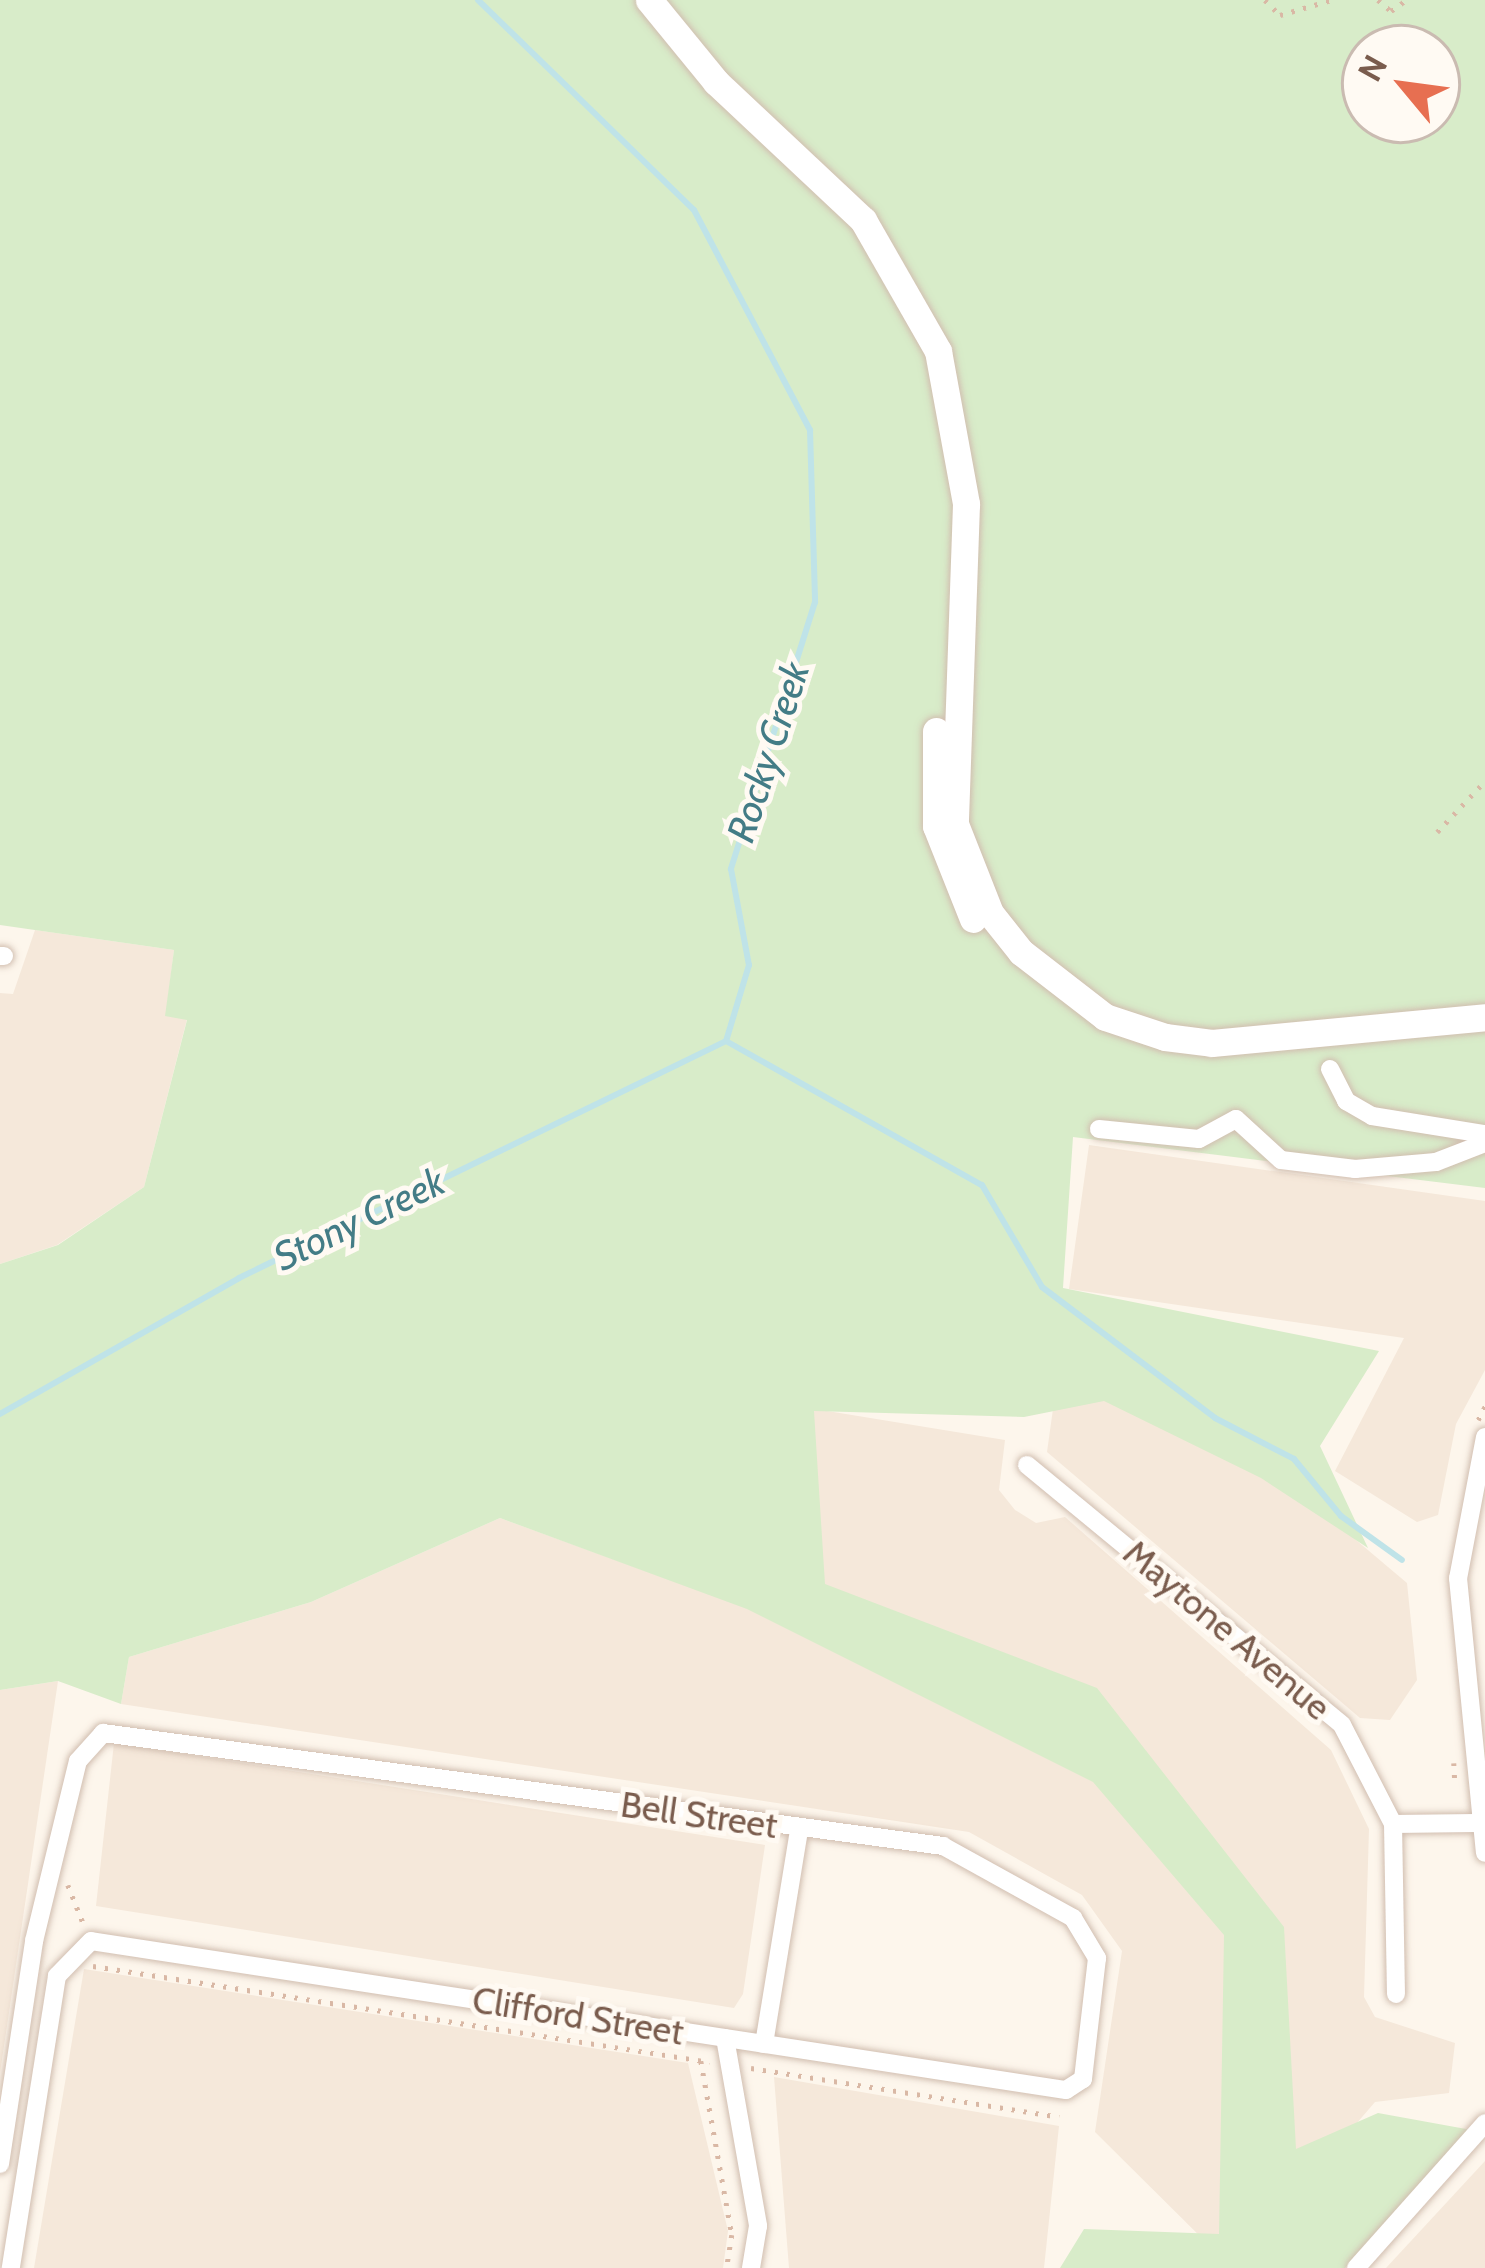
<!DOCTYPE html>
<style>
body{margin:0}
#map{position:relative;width:1485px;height:2268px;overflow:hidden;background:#fdf6ec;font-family:Cabin,sans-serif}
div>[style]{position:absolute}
.residential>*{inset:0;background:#f5e8da}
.green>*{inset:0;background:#d8ecc9}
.stream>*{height:6px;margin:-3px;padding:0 3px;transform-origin:3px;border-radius:3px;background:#bfe3e8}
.path>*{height:4.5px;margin-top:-2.25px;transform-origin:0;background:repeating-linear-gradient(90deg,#d9b8a5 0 3px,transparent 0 12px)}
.roads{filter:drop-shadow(0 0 3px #d1beb0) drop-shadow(0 0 3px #d1beb0)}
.street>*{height:18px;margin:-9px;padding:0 9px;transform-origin:9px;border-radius:9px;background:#fff}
.secondary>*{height:27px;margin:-13.5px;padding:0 13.5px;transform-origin:13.5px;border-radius:13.5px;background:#fff}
span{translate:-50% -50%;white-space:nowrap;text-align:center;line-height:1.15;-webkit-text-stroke:10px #fffaf3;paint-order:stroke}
.street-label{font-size:36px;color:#7a5c4d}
.water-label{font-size:39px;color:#437c86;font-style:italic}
.north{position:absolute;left:1341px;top:24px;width:120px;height:120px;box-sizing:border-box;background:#fffaf3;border:3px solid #cabbb1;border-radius:50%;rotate:299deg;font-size:33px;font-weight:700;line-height:48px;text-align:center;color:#7a5c4d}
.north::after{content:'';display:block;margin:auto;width:42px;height:54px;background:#e76f51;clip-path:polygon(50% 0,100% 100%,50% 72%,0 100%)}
</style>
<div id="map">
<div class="residential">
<i style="clip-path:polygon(35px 930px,174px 950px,166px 1015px,187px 1019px,144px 1187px,57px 1245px,0 1264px,0 993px,13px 994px)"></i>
<i style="clip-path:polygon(1089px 1145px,1485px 1201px,1485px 1370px,1456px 1424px,1438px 1515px,1417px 1522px,1335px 1471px,1404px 1338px,1069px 1289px)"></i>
<i style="clip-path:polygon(1065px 1323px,1222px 1427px,1407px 1583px,1417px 1680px,1390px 1720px,1360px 1718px,1047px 1452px)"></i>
<i style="clip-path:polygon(809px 1408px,1005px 1440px,999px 1490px,1015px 1510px,1036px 1523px,1065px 1517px,1331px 1750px,1369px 1829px,1364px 1997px,1375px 2017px,1455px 2043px,1449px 2093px,1375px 2102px,1232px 2268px,1095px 2132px,1122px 1951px,1082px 1895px,969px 1832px,121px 1704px,129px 1657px,311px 1602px,500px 1518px,747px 1608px)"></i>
<i style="clip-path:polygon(58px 1681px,0 2073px,0 1690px)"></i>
<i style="clip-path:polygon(114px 1743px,765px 1845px,743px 1994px,734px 2008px,96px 1906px)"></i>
<i style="clip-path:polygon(84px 1969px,688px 2063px,728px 2231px,723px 2268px,34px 2268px)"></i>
<i style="clip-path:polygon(774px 2077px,1059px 2126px,1044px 2268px,789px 2268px)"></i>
<i style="clip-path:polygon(1485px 2161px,1485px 2268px,1386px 2268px)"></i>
</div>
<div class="green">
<i style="clip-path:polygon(evenodd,0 0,1485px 0,1485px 1188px,1073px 1137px,1063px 1288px,1379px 1351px,1320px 1446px,1368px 1548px,1261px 1478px,1104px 1401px,1024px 1417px,814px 1411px,825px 1584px,1097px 1688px,1284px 1927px,1296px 2149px,1378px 2113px,1477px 2131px,1345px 2268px,1060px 2268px,1084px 2229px,1219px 2234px,1224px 1935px,1093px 1782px,747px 1609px,500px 1518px,311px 1602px,129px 1657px,121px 1704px,58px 1681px,0 1690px,0 1264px,58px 1245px,144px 1187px,187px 1020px,165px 1016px,174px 950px,0 925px,0 0,1365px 48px,1437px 48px,1437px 120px,1365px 120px,1365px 48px)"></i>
</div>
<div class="stream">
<i style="left:478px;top:0;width:301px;rotate:44.2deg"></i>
<i style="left:694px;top:210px;width:249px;rotate:62.2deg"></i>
<i style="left:810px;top:430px;width:172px;rotate:88.3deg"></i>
<i style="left:815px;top:602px;width:280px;rotate:107.5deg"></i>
<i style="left:731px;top:869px;width:98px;rotate:79.4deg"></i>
<i style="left:749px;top:965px;width:79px;rotate:106.8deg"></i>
<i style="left:726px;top:1041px;width:294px;rotate:29.4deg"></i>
<i style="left:982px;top:1185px;width:118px;rotate:59.5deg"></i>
<i style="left:1042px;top:1287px;width:217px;rotate:37.1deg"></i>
<i style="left:1215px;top:1418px;width:89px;rotate:27.4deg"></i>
<i style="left:1294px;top:1459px;width:74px;rotate:50.5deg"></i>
<i style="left:1341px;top:1516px;width:75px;rotate:35.8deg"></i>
<i style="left:0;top:1414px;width:275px;rotate:-29.6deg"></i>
<i style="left:239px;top:1278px;width:542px;rotate:-25.95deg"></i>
</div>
<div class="path">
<i style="left:1265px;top:0;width:21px;rotate:45deg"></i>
<i style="left:1280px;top:15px;width:53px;rotate:-16.4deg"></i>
<i style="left:1378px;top:0;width:17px;rotate:40deg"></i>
<i style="left:1391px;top:11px;width:19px;rotate:-36deg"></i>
<i style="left:1437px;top:832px;width:70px;rotate:-46.7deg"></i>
<i style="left:1478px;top:1420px;width:16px;rotate:-63deg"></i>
<i style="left:1454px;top:1763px;width:18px;rotate:87deg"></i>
<i style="left:68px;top:1885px;width:43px;rotate:68.2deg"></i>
<i style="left:93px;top:1966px;width:624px;rotate:8.84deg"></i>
<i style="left:701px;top:2061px;width:177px;rotate:79.9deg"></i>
<i style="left:732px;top:2235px;width:33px;rotate:99deg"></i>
<i style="left:751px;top:2068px;width:312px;rotate:9deg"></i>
</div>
<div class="roads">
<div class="street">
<i style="left:0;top:956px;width:4px"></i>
<i style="left:1330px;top:1069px;width:36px;rotate:63deg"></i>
<i style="left:1346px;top:1101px;width:30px;rotate:30deg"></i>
<i style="left:1372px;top:1116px;width:114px;rotate:9.1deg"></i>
<i style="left:1099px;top:1129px;width:100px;rotate:5.7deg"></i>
<i style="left:1199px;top:1139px;width:42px;rotate:-28.4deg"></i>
<i style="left:1236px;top:1119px;width:61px;rotate:42.3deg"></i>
<i style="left:1281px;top:1160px;width:75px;rotate:6.9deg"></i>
<i style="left:1355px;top:1169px;width:81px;rotate:-4.9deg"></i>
<i style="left:1436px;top:1162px;width:53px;rotate:-21.2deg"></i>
<i style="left:1485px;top:1437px;width:144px;rotate:100.8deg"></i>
<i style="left:1458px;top:1578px;width:276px;rotate:84.4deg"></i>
<i style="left:1027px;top:1465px;width:408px;rotate:39.5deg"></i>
<i style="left:1342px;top:1725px;width:111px;rotate:62.7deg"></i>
<i style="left:1393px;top:1824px;width:83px;rotate:-0.7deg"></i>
<i style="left:1393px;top:1824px;width:170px;rotate:89deg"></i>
<i style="left:725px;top:2038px;width:191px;rotate:80deg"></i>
<i style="left:758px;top:2226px;width:43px;rotate:99.5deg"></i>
<i style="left:764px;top:2044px;width:217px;rotate:-80.7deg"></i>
<i style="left:0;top:2164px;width:226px;rotate:-81.3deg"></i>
<i style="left:34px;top:1941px;width:185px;rotate:-76.3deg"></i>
<i style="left:78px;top:1761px;width:38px;rotate:-48deg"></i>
<i style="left:103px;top:1733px;width:848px;rotate:7.66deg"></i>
<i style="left:943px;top:1846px;width:149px;rotate:29deg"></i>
<i style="left:1073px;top:1918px;width:47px;rotate:59deg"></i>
<i style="left:1097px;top:1958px;width:122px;rotate:96.6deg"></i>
<i style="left:1083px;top:2079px;width:20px;rotate:147deg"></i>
<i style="left:1066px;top:2090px;width:986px;rotate:-171.31deg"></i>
<i style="left:91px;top:1941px;width:49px;rotate:134.2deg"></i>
<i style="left:57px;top:1976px;width:296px;rotate:99deg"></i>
<i style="left:1356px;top:2268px;width:194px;rotate:-48.3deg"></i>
</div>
<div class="secondary">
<i style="left:649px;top:0;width:106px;rotate:50.7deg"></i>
<i style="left:716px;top:82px;width:202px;rotate:43.2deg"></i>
<i style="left:863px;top:220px;width:151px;rotate:60.2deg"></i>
<i style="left:938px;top:351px;width:156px;rotate:79.6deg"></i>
<i style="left:966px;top:504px;width:320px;rotate:92deg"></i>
<i style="left:955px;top:824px;width:96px;rotate:68.5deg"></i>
<i style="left:990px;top:913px;width:50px;rotate:51.5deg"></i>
<i style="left:1021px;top:952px;width:106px;rotate:37.7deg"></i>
<i style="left:1105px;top:1017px;width:63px;rotate:18.4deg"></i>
<i style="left:1165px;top:1037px;width:47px;rotate:7.3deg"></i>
<i style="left:1212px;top:1043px;width:274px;rotate:-5.4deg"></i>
<i style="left:936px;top:731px;width:95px;rotate:90deg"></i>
<i style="left:936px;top:826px;width:100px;rotate:68.3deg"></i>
</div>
</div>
<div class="street-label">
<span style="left:1227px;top:1630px;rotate:40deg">Maytone Avenue</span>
<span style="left:699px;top:1815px;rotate:8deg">Bell Street</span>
<span style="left:578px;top:2016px;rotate:9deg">Clifford Street</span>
</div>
<div class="water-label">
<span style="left:768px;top:752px;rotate:-72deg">Rocky Creek</span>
<span style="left:359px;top:1219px;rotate:-26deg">Stony Creek</span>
</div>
<div class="north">N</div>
</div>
